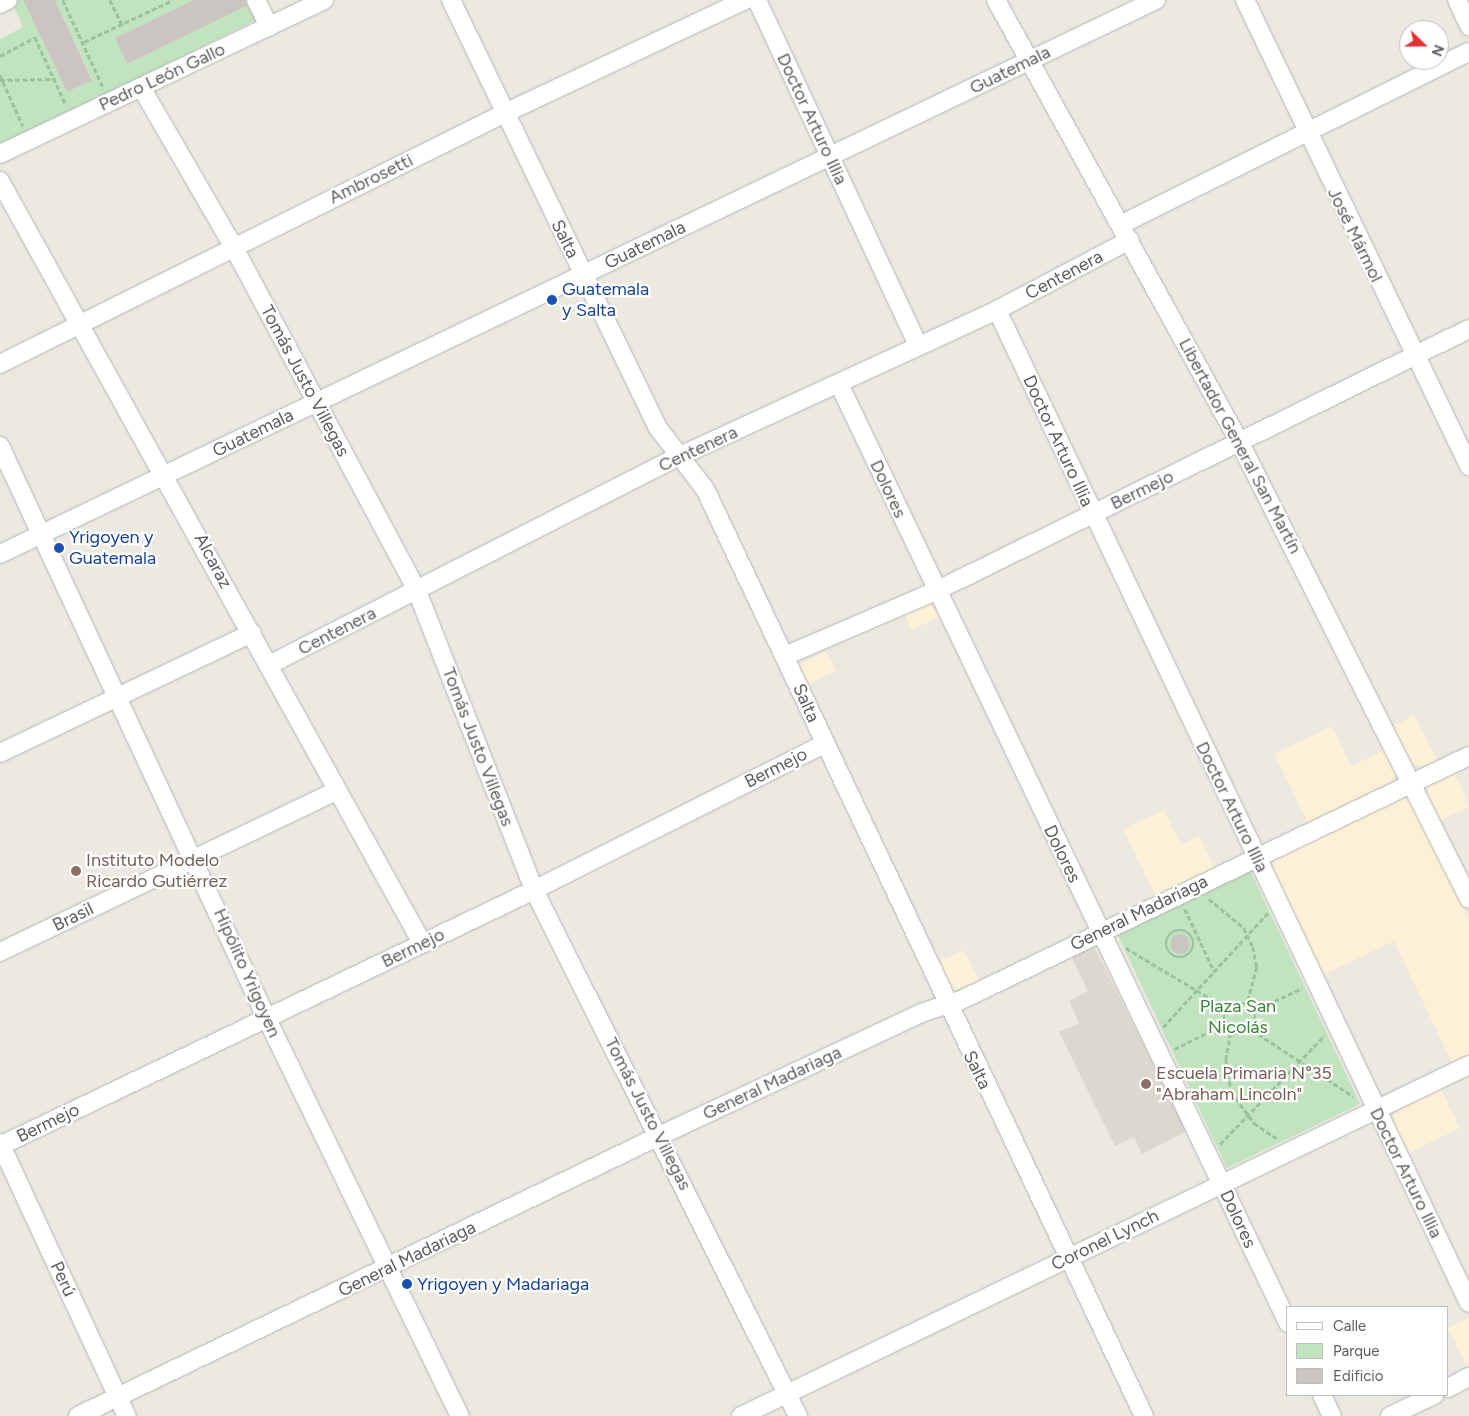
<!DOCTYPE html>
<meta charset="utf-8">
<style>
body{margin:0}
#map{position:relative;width:1469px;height:1416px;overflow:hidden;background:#ece9e1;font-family:Figtree,sans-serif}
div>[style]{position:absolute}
.commercial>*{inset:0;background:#fcf0d6}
.education>*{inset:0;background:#dcd8cf}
.green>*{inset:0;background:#c1e3be}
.building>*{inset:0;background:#cac5c1}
.round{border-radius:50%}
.path>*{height:2.5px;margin-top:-1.25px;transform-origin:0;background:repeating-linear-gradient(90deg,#98c3a1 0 5px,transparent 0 7.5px)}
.path>.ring{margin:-1.25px;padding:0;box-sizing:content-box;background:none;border:2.5px solid #98c3a1;border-radius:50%}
.roads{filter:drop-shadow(0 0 1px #b2b5b8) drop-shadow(0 0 1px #b2b5b8)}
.minor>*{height:18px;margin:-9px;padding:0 9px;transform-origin:9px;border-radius:9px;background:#fff}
.dots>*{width:14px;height:14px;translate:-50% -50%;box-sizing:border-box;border:2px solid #fff;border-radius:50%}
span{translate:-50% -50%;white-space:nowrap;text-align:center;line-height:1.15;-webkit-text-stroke:4.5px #fff;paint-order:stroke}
.street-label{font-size:18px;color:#5a5e62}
.transit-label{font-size:18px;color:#164399}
.left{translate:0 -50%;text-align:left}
.education-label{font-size:18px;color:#785e54}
.park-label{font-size:18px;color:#3b8338}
.legend{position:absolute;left:1286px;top:1306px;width:162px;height:90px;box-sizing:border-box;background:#fff;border:1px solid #bdbfc0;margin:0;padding:6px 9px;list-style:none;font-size:15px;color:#5a5e62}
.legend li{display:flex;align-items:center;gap:10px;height:25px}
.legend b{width:25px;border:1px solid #bdbfc0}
.north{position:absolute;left:1399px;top:20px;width:50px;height:50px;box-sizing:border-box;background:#fff;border:1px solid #bdbfc0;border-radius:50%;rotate:112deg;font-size:14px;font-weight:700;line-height:20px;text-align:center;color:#5a5e62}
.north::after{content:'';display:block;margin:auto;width:18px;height:22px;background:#e23233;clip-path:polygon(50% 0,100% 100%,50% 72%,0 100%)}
</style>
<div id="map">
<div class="commercial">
<i style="clip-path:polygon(929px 604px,941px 616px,912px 630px,904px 613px)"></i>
<i style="clip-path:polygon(826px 651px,836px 671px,804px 686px,796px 667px)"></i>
<i style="clip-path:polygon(1414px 715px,1438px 762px,1424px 767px,1409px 762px,1390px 728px)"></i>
<i style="clip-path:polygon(1332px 726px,1351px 766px,1387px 749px,1397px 774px,1391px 782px,1308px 823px,1274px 754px)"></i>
<i style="clip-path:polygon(1454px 770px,1469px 807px,1438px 821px,1428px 798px,1429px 784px)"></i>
<i style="clip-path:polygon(1405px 797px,1415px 804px,1469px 919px,1469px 1055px,1452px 1063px,1394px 941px,1321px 976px,1271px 872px,1277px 854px)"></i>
<i style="clip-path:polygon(1164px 810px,1181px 845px,1199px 836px,1215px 868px,1156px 897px,1123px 829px)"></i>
<i style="clip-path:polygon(964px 950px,979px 982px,955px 990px,935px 963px)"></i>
<i style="clip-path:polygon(1440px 1087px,1460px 1128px,1407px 1154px,1393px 1125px,1393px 1114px)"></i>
<i style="clip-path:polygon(1469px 1318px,1469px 1368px,1468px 1369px,1448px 1328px)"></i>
</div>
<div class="education">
<i style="clip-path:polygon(1093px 945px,1187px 1131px,1142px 1154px,1134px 1137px,1115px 1146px,1059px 1032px,1079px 1023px,1069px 1001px,1088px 991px,1069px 953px)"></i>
</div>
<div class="green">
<i style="clip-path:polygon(11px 0,23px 0,67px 92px,92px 79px,55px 0,194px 0,115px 38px,127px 64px,245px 7px,242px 0,252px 0,258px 19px,0 147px,0 39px,23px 27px)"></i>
<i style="clip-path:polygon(1249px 868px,1360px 1104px,1227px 1168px,1116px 931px)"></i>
</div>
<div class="building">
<i style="clip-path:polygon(23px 0,55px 0,92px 80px,67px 92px)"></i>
<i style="clip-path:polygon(194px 0,245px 0,247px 6px,127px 64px,115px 38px)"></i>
<i class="round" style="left:1170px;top:934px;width:20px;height:20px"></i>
</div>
<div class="path">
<i style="left:63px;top:0;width:96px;rotate:65.3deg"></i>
<i style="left:110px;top:0;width:28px;rotate:64deg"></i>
<i style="left:84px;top:42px;width:98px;rotate:-25.3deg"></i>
<i style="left:0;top:56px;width:40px;rotate:-28deg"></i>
<i style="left:35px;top:37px;width:75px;rotate:65.5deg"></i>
<i style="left:0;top:75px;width:56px;rotate:65.7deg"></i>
<i style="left:0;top:80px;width:54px;rotate:-1.1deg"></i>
<i style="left:1209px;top:899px;width:45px;rotate:39.6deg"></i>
<i style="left:1244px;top:928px;width:21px;rotate:65deg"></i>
<i style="left:1253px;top:947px;width:20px;rotate:79deg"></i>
<i style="left:1257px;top:967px;width:38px;rotate:105deg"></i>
<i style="left:1185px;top:909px;width:68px;rotate:64.9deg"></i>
<i class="ring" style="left:1166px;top:930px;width:25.5px;height:25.5px"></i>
<i style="left:1126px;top:948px;width:119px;rotate:30.9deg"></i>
<i class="ring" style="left:1224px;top:1003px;width:29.5px;height:29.5px"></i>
<i style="left:1254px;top:1011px;width:53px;rotate:-25.6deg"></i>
<i style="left:1163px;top:1027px;width:155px;rotate:-47.4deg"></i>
<i style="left:1252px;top:1030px;width:121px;rotate:33.2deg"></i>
<i style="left:1231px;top:1033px;width:26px;rotate:101deg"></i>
<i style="left:1226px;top:1059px;width:33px;rotate:81deg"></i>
<i style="left:1231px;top:1092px;width:39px;rotate:53deg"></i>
<i style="left:1254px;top:1123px;width:29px;rotate:34deg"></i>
<i style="left:1174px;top:1049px;width:57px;rotate:-26.1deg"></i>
<i style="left:1220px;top:1144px;width:151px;rotate:-46.1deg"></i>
</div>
<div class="roads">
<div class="minor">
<i style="left:256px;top:0;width:30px;rotate:64deg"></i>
<i style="left:451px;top:0;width:475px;rotate:64.2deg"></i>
<i style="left:658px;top:428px;width:77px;rotate:52.4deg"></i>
<i style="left:705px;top:489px;width:1026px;rotate:64.66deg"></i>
<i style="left:757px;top:0;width:382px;rotate:65deg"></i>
<i style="left:996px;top:0;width:506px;rotate:61.15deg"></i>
<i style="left:1240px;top:443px;width:510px;rotate:63.33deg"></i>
<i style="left:1245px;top:0;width:517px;rotate:64.33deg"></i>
<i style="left:1457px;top:0;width:29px;rotate:65deg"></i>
<i style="left:0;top:4px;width:9px;rotate:-27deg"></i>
<i style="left:141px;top:87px;width:184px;rotate:59.9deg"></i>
<i style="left:233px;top:246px;width:391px;rotate:61.9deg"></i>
<i style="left:417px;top:591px;width:321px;rotate:68.6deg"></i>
<i style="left:534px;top:890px;width:589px;rotate:63.35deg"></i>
<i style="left:0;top:154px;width:359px;rotate:-25.4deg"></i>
<i style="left:0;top:181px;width:871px;rotate:61.02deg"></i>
<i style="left:1122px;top:224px;width:387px;rotate:-26.4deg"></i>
<i style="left:997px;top:310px;width:1099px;rotate:64.58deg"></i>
<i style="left:0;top:364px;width:564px;rotate:-26.43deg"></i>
<i style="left:505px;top:113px;width:265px;rotate:-25.2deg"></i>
<i style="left:839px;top:384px;width:1041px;rotate:64.44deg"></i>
<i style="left:0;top:446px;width:632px;rotate:65.02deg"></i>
<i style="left:267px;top:1019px;width:441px;rotate:64.1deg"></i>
<i style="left:0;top:554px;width:1282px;rotate:-25.61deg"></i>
<i style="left:785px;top:656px;width:164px;rotate:-23.3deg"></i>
<i style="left:936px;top:591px;width:594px;rotate:-26.18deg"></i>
<i style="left:269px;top:665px;width:461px;rotate:-27deg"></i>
<i style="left:680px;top:456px;width:349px;rotate:-24.7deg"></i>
<i style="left:997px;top:310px;width:150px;rotate:-27.8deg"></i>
<i style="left:0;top:753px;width:279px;rotate:-25.5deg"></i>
<i style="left:0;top:952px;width:373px;rotate:-25.6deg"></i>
<i style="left:0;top:1143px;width:301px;rotate:65.1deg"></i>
<i style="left:0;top:1146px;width:592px;rotate:-25.61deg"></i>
<i style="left:534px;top:890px;width:325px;rotate:-26.7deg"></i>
<i style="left:1448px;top:1388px;width:24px;rotate:-28deg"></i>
<i style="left:1322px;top:1395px;width:23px;rotate:65deg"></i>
<i style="left:78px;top:1416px;width:645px;rotate:-25.73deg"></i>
<i style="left:659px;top:1136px;width:289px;rotate:-25.1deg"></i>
<i style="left:921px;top:1013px;width:40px;rotate:-18deg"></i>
<i style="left:959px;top:1001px;width:566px;rotate:-25.66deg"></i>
<i style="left:741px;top:1416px;width:808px;rotate:-25.74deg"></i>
<i style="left:1390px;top:1416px;width:49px;rotate:-25.5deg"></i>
</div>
</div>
<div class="dots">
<i style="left:552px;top:300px;background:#1a4fb4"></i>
<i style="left:59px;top:548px;background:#1a4fb4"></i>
<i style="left:76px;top:871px;background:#8d6e63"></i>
<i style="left:1146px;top:1084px;background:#8d6e63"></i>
<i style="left:407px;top:1284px;background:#1a4fb4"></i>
</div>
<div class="street-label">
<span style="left:1010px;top:70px;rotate:-26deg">Guatemala</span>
<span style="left:162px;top:77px;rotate:-25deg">Pedro León Gallo</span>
<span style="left:812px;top:119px;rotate:65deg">Doctor Arturo Illia</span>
<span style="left:371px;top:179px;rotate:-26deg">Ambrosetti</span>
<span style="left:1355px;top:235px;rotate:64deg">José Mármol</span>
<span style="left:565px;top:239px;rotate:64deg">Salta</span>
<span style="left:645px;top:245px;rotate:-26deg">Guatemala</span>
<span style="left:1064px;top:275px;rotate:-28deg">Centenera</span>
<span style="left:305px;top:381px;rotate:62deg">Tomás Justo Villegas</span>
<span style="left:253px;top:433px;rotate:-26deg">Guatemala</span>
<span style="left:1058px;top:441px;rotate:65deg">Doctor Arturo Illia</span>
<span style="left:1240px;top:446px;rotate:62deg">Libertador General San Martín</span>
<span style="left:698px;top:449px;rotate:-25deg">Centenera</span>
<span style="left:888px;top:489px;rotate:65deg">Dolores</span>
<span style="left:1142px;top:490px;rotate:-26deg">Bermejo</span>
<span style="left:213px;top:561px;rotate:62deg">Alcaraz</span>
<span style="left:337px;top:631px;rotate:-27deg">Centenera</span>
<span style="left:806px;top:703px;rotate:66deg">Salta</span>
<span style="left:478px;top:747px;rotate:69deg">Tomás Justo Villegas</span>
<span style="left:776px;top:768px;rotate:-27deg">Bermejo</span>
<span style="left:1232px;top:807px;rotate:64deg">Doctor Arturo Illia</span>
<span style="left:1062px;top:854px;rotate:64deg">Dolores</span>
<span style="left:1139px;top:913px;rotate:-26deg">General Madariaga</span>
<span style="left:73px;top:917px;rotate:-26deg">Brasil</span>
<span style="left:413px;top:948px;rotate:-26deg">Bermejo</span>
<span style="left:247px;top:973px;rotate:66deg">Hipólito Yrigoyen</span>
<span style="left:977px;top:1070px;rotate:64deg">Salta</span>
<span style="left:772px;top:1083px;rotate:-25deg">General Madariaga</span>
<span style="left:648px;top:1114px;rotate:63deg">Tomás Justo Villegas</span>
<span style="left:48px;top:1123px;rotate:-26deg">Bermejo</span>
<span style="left:1406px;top:1173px;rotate:64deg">Doctor Arturo Illia</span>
<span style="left:1238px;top:1219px;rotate:65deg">Dolores</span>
<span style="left:1105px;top:1240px;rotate:-26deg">Coronel Lynch</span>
<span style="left:407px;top:1259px;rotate:-26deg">General Madariaga</span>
<span style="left:63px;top:1279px;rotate:65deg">Perú</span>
</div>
<div class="transit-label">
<span class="left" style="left:562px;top:300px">Guatemala<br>y Salta</span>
<span class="left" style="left:69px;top:548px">Yrigoyen y<br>Guatemala</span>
<span class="left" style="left:417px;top:1284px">Yrigoyen y Madariaga</span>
</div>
<div class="education-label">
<span class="left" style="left:86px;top:871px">Instituto Modelo<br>Ricardo Gutiérrez</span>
<span class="left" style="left:1156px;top:1084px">Escuela Primaria N°35<br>"Abraham Lincoln"</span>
</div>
<div class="park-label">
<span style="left:1238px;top:1017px">Plaza San<br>Nicolás</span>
</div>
<ul class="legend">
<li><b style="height:6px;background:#fff"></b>Calle</li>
<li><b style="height:14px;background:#c1e3be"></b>Parque</li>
<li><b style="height:14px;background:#cac5c1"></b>Edificio</li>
</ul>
<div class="north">N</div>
</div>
